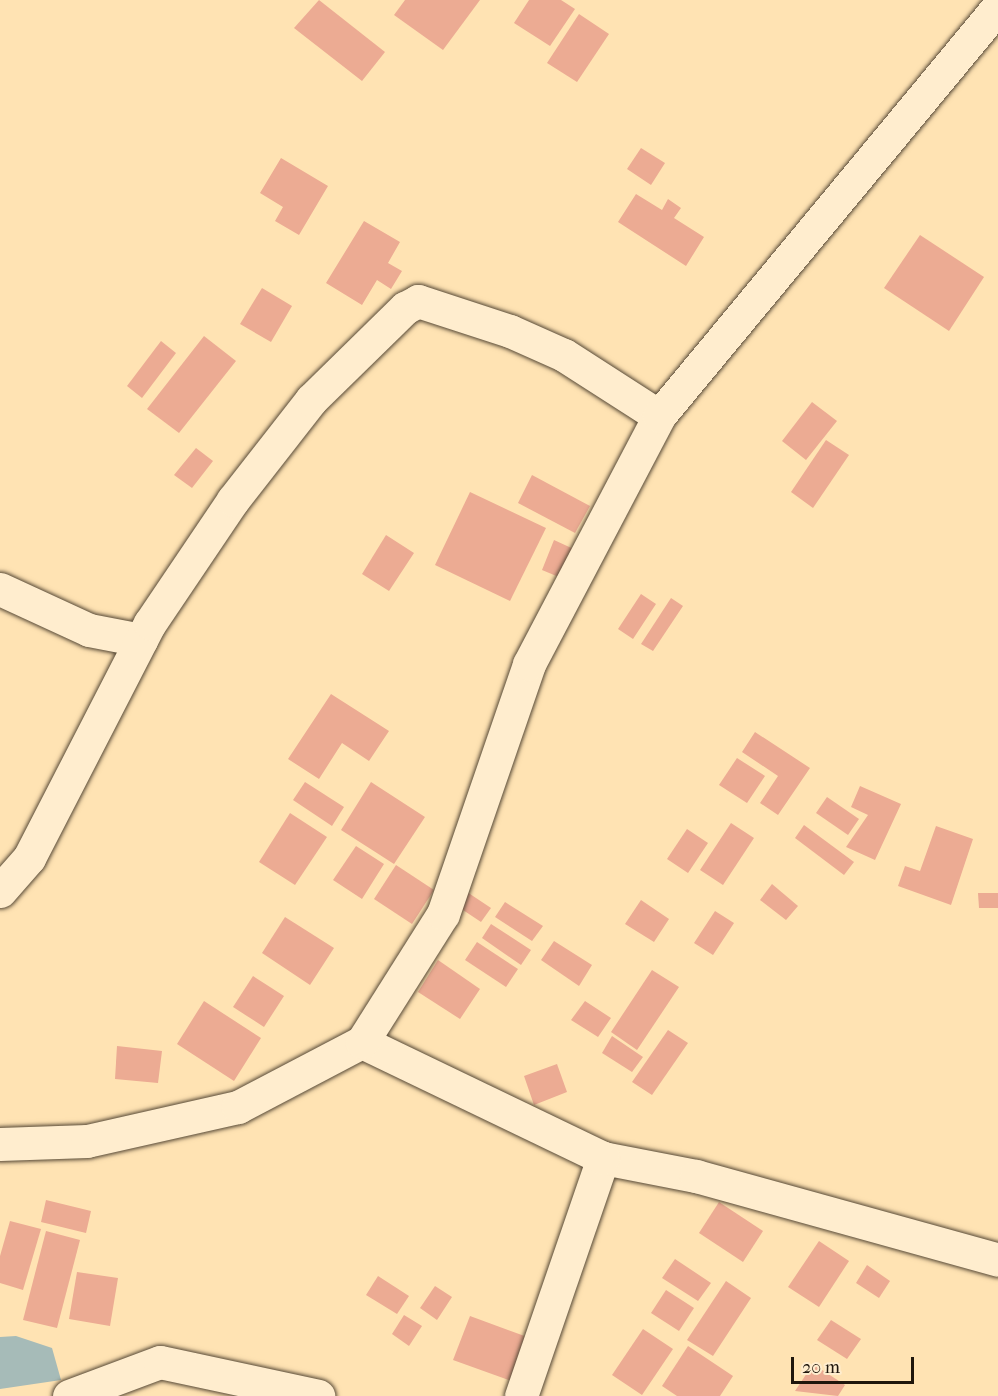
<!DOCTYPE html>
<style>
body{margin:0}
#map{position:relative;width:998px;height:1396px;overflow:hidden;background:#ffe3b3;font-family:"IM FELL French Canon",serif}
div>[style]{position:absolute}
.water>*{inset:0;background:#a6bbb8}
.building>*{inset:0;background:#ecab93}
.roads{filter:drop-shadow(0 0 2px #574936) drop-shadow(0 0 2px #574936)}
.street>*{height:33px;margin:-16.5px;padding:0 16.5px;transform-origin:16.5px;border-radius:16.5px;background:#ffedce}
span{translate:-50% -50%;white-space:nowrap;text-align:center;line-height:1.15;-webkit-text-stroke:4.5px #ffedce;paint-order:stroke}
.scale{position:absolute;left:791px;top:1357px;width:123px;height:27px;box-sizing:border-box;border:3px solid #1f160c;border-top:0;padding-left:8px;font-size:18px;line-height:21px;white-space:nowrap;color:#1f160c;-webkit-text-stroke:4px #ffedce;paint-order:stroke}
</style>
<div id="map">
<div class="water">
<i style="clip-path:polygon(16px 1336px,52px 1348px,61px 1380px,0 1389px,0 1337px)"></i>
</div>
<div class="building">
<i style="clip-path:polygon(319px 0,385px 52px,362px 81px,294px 28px)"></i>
<i style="clip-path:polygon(405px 0,480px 0,443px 50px,394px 15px)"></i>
<i style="clip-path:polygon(529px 0,561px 0,575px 9px,550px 46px,514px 23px)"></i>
<i style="clip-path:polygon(579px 14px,609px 34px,577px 82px,547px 63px)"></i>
<i style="clip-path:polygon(641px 148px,665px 163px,651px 185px,627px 169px)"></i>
<i style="clip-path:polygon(281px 158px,328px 186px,299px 235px,275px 221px,283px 207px,260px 193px)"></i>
<i style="clip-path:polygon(636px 194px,662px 210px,668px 199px,681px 208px,674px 218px,704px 237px,686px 266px,618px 222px)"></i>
<i style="clip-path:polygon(364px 221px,400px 242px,388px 263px,402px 271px,391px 289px,377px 280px,362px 305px,326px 283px)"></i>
<i style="clip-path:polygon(920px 235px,984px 277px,949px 331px,884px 288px)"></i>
<i style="clip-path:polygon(262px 288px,292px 306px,271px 342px,240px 324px)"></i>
<i style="clip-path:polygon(204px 336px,236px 361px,179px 433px,147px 409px)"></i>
<i style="clip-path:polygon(161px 341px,176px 353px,142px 398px,127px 386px)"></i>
<i style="clip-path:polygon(812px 402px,837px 421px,806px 460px,782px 441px)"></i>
<i style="clip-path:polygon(826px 440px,849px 455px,813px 508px,791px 492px)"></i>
<i style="clip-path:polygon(196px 448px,213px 461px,192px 488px,174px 475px)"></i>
<i style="clip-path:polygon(532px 475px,590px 506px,575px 533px,518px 503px)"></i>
<i style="clip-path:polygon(470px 492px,546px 528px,510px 601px,435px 565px)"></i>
<i style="clip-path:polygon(386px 535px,414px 553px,389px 591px,362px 574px)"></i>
<i style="clip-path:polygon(554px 540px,578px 551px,566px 580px,542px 570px)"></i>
<i style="clip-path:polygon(641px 594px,656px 604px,633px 639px,618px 629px)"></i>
<i style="clip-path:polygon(671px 598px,683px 606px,653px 651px,641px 644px)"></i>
<i style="clip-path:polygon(331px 694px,389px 731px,369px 761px,342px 743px,319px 779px,288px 759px)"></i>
<i style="clip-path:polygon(755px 732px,810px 768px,778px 815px,760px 803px,778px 776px,742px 752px)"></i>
<i style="clip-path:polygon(737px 758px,765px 776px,747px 803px,719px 785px)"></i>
<i style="clip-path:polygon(305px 782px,344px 807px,332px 826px,293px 800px)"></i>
<i style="clip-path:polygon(371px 782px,425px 817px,394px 864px,341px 830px)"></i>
<i style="clip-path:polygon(860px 786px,901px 804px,875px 860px,846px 847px,868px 815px,851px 807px)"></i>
<i style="clip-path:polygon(827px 797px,859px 819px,848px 835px,816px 813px)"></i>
<i style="clip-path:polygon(290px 813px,327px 837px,295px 885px,259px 862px)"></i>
<i style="clip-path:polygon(731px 823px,754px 838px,723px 885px,700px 870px)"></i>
<i style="clip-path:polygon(804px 825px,854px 862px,844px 875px,795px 838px)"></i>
<i style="clip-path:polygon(936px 826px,973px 839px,951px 905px,898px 886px,905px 866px,920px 871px)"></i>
<i style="clip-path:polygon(687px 829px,708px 843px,688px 873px,667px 859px)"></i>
<i style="clip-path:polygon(356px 846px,384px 864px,362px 899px,333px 880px)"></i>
<i style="clip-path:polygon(396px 865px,434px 890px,412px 924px,374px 899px)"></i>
<i style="clip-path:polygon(772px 884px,798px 906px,786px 920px,760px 900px)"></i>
<i style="clip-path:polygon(467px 892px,491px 908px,481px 922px,457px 906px)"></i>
<i style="clip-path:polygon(978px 893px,998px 893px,998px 908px,979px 908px)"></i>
<i style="clip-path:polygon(641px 900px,669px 919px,654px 942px,625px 924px)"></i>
<i style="clip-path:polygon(505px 902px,543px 926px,532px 941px,495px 917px)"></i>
<i style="clip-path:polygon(715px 911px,734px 923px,713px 955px,694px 943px)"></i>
<i style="clip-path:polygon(285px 917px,334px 948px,310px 985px,262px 953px)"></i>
<i style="clip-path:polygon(491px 924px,531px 950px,521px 965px,482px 938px)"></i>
<i style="clip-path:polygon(554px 941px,592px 965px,579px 986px,541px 960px)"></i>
<i style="clip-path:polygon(477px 942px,518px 969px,506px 987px,465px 960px)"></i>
<i style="clip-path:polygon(438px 960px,480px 989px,460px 1019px,418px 992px)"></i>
<i style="clip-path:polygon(652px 970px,679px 987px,637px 1050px,611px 1032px)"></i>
<i style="clip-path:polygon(253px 976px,284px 996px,264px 1027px,233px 1007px)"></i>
<i style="clip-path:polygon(204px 1001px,261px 1038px,234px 1081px,177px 1044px)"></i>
<i style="clip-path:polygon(585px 1001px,611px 1018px,598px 1037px,571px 1020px)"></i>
<i style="clip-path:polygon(668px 1030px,688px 1043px,652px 1095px,632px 1082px)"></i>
<i style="clip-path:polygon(612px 1036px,643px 1057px,632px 1072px,602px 1053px)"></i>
<i style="clip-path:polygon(117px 1046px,162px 1051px,158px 1083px,115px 1079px)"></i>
<i style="clip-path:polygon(557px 1064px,567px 1092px,534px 1105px,524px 1076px)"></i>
<i style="clip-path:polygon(46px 1200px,91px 1211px,86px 1233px,41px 1222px)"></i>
<i style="clip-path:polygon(719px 1202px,763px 1231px,743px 1262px,699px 1233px)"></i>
<i style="clip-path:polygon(10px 1221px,41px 1229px,23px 1290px,0 1283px,0 1256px)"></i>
<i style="clip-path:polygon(46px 1231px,80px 1240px,57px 1328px,23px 1320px)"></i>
<i style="clip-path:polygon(819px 1241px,849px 1261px,819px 1307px,788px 1287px)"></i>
<i style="clip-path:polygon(675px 1259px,711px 1283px,698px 1301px,662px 1278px)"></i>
<i style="clip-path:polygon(867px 1265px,890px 1281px,879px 1298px,856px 1283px)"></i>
<i style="clip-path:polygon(77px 1272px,118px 1278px,110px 1326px,69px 1319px)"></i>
<i style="clip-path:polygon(378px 1276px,409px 1296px,397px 1314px,366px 1295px)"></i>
<i style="clip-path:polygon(726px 1281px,751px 1298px,713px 1356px,687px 1340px)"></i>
<i style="clip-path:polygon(435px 1286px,452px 1297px,437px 1320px,420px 1308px)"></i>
<i style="clip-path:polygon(666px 1290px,694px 1308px,679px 1331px,651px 1313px)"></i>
<i style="clip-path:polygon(404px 1315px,422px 1326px,409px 1346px,392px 1334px)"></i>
<i style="clip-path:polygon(470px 1316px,530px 1338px,514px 1382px,453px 1360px)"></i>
<i style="clip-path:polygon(831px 1320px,861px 1339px,847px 1359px,817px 1340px)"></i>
<i style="clip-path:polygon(643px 1329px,673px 1349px,642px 1395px,612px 1375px)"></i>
<i style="clip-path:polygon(688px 1346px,733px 1376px,720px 1396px,677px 1396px,662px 1386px)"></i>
<i style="clip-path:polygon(813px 1364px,845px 1385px,838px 1396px,795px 1391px)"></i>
</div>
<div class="roads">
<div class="street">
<i style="left:0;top:589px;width:98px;rotate:24.7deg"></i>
<i style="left:89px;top:630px;width:53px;rotate:10.9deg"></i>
<i style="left:0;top:891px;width:44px;rotate:-48.7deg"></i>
<i style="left:29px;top:858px;width:264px;rotate:-62.8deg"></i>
<i style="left:150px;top:623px;width:148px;rotate:-56deg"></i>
<i style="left:233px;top:500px;width:127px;rotate:-52deg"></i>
<i style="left:311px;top:400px;width:132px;rotate:-44.4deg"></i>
<i style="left:405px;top:308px;width:15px;rotate:-28deg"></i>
<i style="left:418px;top:301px;width:97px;rotate:18.1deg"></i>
<i style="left:510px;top:331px;width:59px;rotate:24deg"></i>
<i style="left:564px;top:355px;width:113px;rotate:32.7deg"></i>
<i style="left:0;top:1144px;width:87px;rotate:-2deg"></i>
<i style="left:87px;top:1141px;width:155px;rotate:-12.7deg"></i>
<i style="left:238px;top:1107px;width:140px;rotate:-27.7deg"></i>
<i style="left:603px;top:1158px;width:95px;rotate:11deg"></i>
<i style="left:696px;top:1176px;width:313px;rotate:15.5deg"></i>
<i style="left:69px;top:1396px;width:97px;rotate:-20.5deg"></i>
<i style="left:160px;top:1362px;width:162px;rotate:12.1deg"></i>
<i style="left:521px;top:1396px;width:252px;rotate:-71deg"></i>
<i style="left:603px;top:1158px;width:267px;rotate:-154.3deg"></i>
<i style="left:362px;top:1042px;width:151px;rotate:-57.7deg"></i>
<i style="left:443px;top:914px;width:264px;rotate:-71deg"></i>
<i style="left:529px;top:664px;width:280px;rotate:-62.3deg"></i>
<i style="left:659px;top:416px;width:531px;rotate:-50.35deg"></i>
</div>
</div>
<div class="scale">20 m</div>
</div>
